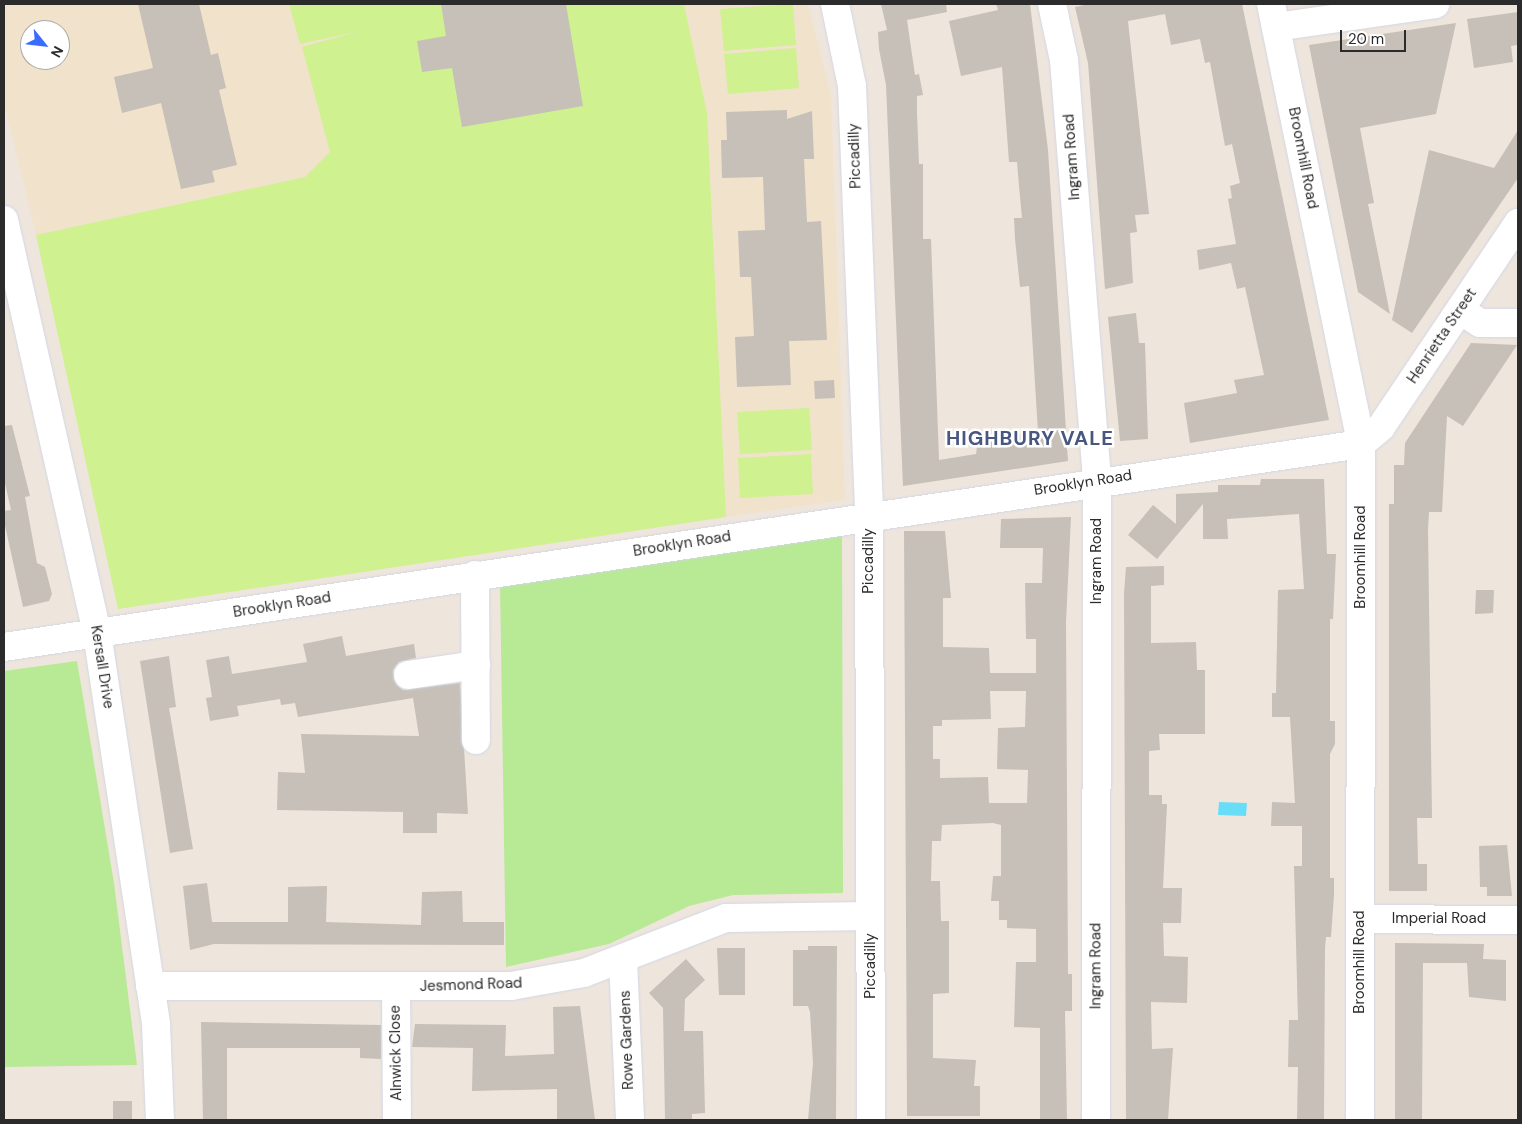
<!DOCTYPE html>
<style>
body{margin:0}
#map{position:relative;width:1522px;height:1124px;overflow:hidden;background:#eee5dd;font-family:"DM Sans",sans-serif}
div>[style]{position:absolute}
.education>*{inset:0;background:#f1e2cb}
.green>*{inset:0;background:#b8e995}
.pitch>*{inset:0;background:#cff190}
.water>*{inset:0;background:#68ddf8}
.building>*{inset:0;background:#c6c0b8}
.roads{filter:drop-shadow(0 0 1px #d2d7e5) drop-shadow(0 0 1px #d2d7e5)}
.minor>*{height:28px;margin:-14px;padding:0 14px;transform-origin:14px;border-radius:14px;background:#fff}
span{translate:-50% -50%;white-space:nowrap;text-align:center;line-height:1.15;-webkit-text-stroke:5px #fff;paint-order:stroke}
.street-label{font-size:15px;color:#2b2b2b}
.district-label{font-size:20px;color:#485680;font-weight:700;letter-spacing:1px}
.frame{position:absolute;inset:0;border:5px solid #2b2b2b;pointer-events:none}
.north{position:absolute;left:20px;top:20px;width:50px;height:50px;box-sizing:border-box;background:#fff;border:1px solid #aaa;border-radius:50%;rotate:119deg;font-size:14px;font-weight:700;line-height:20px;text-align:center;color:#2b2b2b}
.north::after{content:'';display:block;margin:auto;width:18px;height:22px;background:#396dff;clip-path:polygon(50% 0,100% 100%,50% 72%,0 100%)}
.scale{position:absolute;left:1340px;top:30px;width:66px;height:22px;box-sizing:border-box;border:2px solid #2b2b2b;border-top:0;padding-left:6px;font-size:15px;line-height:18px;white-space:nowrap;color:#2b2b2b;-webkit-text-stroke:4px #fff;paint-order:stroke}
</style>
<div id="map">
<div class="education">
<i style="clip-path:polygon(evenodd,4px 4px,352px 4px,387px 136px,330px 152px,305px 177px,36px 235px,4px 102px,4px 4px,30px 30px,60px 30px,60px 60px,30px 60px,30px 30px)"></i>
<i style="clip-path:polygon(684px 4px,808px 4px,831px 95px,845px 500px,726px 517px,707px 113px)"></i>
</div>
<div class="green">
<i style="clip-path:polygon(842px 536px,843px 893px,733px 895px,689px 906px,609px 944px,506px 967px,500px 584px)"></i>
<i style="clip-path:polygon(77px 661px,114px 883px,137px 1065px,4px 1067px,4px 671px)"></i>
</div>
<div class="pitch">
<i style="clip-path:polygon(289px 4px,684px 4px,707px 113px,726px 517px,118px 609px,36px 235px,305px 177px,330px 152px,302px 47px,359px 31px,300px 44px)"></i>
<i style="clip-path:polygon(793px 4px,796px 45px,724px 51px,720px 9px)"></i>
<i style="clip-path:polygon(796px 48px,799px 88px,728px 94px,724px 54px)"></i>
<i style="clip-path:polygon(809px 408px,812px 450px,740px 454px,737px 412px)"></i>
<i style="clip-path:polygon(811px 454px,813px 494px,740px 498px,738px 458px)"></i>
</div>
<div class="water">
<i style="clip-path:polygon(1219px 802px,1247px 803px,1246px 816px,1218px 815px)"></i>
</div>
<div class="building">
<i style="clip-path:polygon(138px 4px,199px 4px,211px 55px,218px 53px,226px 88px,219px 90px,237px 165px,212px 171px,215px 182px,181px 189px,161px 103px,122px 113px,114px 77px,153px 68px)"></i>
<i style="clip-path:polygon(441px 4px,566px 4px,583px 106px,462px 127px,452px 68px,422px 72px,417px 41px,446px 36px)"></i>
<i style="clip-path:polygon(881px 4px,946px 4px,947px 12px,907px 20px,915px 75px,919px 74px,923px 95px,917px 96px,917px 113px,919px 164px,923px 164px,923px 239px,931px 239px,939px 460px,976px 454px,978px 439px,1038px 432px,1029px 286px,1020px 287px,1015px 239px,1014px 218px,1022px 218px,1019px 186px,1017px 162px,1009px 162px,1002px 67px,961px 76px,949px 21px,998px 10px,996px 4px,1030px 4px,1048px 150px,1068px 461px,903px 486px,886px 85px,879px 49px,878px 32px,887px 30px)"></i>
<i style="clip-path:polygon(1089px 4px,1242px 4px,1329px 420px,1190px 443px,1184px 403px,1237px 393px,1234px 380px,1264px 375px,1245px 287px,1237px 289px,1231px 263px,1199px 270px,1197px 250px,1236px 244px,1228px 199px,1232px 198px,1230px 186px,1240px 183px,1232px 144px,1225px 146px,1210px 62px,1205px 63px,1200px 39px,1171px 45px,1165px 14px,1128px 21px,1149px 214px,1135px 215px,1137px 232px,1130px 233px,1133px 283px,1105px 289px,1088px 63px,1075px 7px)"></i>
<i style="clip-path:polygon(1518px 12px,1517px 45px,1511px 46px,1513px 62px,1474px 68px,1467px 19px)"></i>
<i style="clip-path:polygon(1456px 23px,1436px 114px,1360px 128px,1374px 203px,1368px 204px,1390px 314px,1358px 292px,1309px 45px)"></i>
<i style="clip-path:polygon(787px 110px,787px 119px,812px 111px,814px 159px,804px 159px,807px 222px,821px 221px,827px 340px,789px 341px,791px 385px,737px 387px,735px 337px,754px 336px,751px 277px,740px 277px,738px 231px,765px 230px,763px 177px,722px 178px,721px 140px,727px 140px,726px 112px)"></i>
<i style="clip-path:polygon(1518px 130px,1518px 178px,1412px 333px,1392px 320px,1429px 150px,1494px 168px)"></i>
<i style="clip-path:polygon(1136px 313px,1139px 343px,1145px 343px,1148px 439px,1120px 441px,1108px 317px)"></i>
<i style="clip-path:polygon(1471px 343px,1517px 345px,1463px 426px,1447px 416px,1442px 512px,1429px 512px,1428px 530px,1432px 818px,1417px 818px,1418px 864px,1427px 864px,1427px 891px,1389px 891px,1389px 504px,1394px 504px,1394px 465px,1404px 465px,1405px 443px)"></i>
<i style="clip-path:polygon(834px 380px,835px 398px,815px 399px,814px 381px)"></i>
<i style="clip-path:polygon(12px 425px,30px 496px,25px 497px,37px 563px,45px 567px,52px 594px,49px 601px,23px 607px,4px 521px,4px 511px,11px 510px,4px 479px,4px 426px)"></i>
<i style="clip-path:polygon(1261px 479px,1324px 479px,1327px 554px,1336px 554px,1333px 619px,1330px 619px,1330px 721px,1335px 721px,1335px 744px,1330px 754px,1330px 878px,1334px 878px,1334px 895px,1331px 937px,1326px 937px,1325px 948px,1324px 1120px,1297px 1120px,1298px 1067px,1288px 1067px,1289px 1020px,1298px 1020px,1294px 866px,1302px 866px,1302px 826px,1271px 826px,1272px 802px,1295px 803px,1290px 717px,1272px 717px,1272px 693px,1276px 693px,1278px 590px,1304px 589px,1299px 514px,1227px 519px,1228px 539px,1203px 539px,1203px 504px,1157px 559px,1128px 535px,1153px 505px,1176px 524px,1176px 494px,1218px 492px,1218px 485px,1260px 485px)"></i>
<i style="clip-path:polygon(evenodd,1071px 517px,1066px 622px,1068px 974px,1072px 974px,1072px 1011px,1065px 1011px,1067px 1120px,1040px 1120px,1040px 1028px,1014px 1027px,1016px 962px,1036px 962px,1036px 929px,1007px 928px,1007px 920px,999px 920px,999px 901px,991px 901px,993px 876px,1001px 876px,1001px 825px,993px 823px,942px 825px,941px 841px,932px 841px,931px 881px,940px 881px,941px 921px,949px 921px,949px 993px,933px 994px,933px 1058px,976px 1060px,974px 1086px,980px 1086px,980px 1116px,907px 1116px,904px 531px,945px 531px,951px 598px,943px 598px,943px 647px,989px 648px,990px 673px,1036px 673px,1036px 639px,1026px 639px,1025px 583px,1042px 583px,1043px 548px,1000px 548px,1001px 519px,1071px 517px,990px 691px,1026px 691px,1025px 727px,998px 728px,997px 769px,1028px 770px,1027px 803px,989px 803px,988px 777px,940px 778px,940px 759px,933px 759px,933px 726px,942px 726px,942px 720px,991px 719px,990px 691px)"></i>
<i style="clip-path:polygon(1164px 566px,1164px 585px,1151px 586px,1151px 643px,1196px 642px,1197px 670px,1205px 670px,1205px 734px,1159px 734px,1160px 750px,1149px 751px,1149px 795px,1162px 795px,1162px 804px,1167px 804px,1163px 888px,1182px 888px,1181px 923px,1163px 923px,1164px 956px,1188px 957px,1187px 1003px,1151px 1002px,1152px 1049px,1173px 1048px,1168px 1120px,1126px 1120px,1124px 594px,1126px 567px)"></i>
<i style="clip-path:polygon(1476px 590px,1494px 590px,1493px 613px,1475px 614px)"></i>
<i style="clip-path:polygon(342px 636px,346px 656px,414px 644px,416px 658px,399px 662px,393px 670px,396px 684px,403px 690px,460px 683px,468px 814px,437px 813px,437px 833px,403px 833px,403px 812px,277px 810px,278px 772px,305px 773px,301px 734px,419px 736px,413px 698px,298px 717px,295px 703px,281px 705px,280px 699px,237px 706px,239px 716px,210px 721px,206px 698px,212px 697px,206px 660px,229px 656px,232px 674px,307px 662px,303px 644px)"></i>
<i style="clip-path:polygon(169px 656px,176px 707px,169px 708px,193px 849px,170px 853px,140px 661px)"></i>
<i style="clip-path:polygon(1507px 845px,1512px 896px,1487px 896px,1487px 887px,1480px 887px,1479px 846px)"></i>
<i style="clip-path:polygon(207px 883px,212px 922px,288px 922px,288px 887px,327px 886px,326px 922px,421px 925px,422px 892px,462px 891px,463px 922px,504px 922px,504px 945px,214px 944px,190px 950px,183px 886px)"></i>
<i style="clip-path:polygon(1395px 943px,1484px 944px,1483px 959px,1506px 960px,1506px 1001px,1469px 997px,1467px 963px,1423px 963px,1422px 1120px,1395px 1120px)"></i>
<i style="clip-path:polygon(808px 946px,837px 946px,836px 1120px,808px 1120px,813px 1063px,810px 1012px,808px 1006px,793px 1006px,793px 950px,808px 950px)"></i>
<i style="clip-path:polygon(717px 948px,745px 948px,745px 995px,719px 995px)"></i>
<i style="clip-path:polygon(686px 959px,705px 980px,685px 999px,684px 1031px,703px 1031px,705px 1113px,692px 1114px,692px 1120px,665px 1120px,663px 1008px,649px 993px)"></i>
<i style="clip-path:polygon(580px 1006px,595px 1120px,557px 1120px,557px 1089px,472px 1091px,473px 1048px,412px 1047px,415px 1024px,506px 1025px,505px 1056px,554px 1054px,553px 1007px)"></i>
<i style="clip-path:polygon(201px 1022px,381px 1025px,381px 1059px,360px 1058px,360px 1048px,227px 1048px,227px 1120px,203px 1120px)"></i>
<i style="clip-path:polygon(113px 1101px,132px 1101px,132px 1120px,113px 1120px)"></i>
</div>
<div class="roads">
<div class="minor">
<i style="left:835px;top:4px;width:84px;rotate:78.3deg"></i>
<i style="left:852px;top:86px;width:430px;rotate:87.7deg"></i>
<i style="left:869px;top:516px;width:604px;rotate:89.81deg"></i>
<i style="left:1052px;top:4px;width:57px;rotate:77.9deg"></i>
<i style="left:1064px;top:60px;width:422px;rotate:85.5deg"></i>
<i style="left:1097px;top:481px;width:639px;rotate:90.09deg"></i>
<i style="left:1271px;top:4px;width:449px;rotate:78.4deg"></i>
<i style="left:1361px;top:444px;width:676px;rotate:90.08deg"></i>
<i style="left:1276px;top:27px;width:161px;rotate:-8.2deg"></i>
<i style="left:4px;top:220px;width:423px;rotate:77.3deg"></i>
<i style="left:97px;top:633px;width:396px;rotate:81.4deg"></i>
<i style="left:156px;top:1025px;width:95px;rotate:87.6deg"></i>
<i style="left:1460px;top:310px;width:24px;rotate:33deg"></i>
<i style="left:1480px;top:323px;width:38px"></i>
<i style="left:475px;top:575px;width:165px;rotate:89.7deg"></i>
<i style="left:4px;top:647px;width:1372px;rotate:-8.51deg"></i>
<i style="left:1361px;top:444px;width:26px;rotate:-40deg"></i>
<i style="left:1381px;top:427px;width:246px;rotate:-56.1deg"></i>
<i style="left:408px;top:675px;width:69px;rotate:-8.4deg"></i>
<i style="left:1360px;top:919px;width:158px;rotate:0.4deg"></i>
<i style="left:623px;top:959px;width:161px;rotate:87.5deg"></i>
<i style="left:150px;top:986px;width:361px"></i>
<i style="left:511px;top:986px;width:74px;rotate:-10.1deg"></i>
<i style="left:584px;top:973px;width:152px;rotate:-21.2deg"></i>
<i style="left:726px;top:918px;width:144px;rotate:-0.8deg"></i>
<i style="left:396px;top:986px;width:134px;rotate:89.6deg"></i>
</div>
</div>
<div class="street-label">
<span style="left:855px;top:156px;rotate:-92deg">Piccadilly</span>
<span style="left:1072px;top:157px;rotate:-94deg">Ingram Road</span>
<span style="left:1303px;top:158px;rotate:79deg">Broomhill Road</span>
<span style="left:1442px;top:336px;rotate:-56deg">Henrietta Street</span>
<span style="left:1083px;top:483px;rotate:-9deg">Brooklyn Road</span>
<span style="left:682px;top:544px;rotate:-9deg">Brooklyn Road</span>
<span style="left:1361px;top:557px;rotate:-90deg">Broomhill Road</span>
<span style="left:869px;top:561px;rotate:-90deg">Piccadilly</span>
<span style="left:1097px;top:561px;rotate:-90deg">Ingram Road</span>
<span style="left:282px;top:605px;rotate:-9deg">Brooklyn Road</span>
<span style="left:102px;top:667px;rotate:81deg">Kersall Drive</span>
<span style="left:1439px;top:919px">Imperial Road</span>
<span style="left:1360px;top:962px;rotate:-90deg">Broomhill Road</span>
<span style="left:871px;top:966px;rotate:-90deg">Piccadilly</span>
<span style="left:1096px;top:966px;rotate:-90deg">Ingram Road</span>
<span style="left:471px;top:985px;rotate:-2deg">Jesmond Road</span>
<span style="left:627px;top:1040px;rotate:-92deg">Rowe Gardens</span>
<span style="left:396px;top:1053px;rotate:-91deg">Alnwick Close</span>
</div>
<div class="district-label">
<span style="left:1030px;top:438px">HIGHBURY VALE</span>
</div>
<div class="frame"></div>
<div class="north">N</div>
<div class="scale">20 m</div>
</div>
